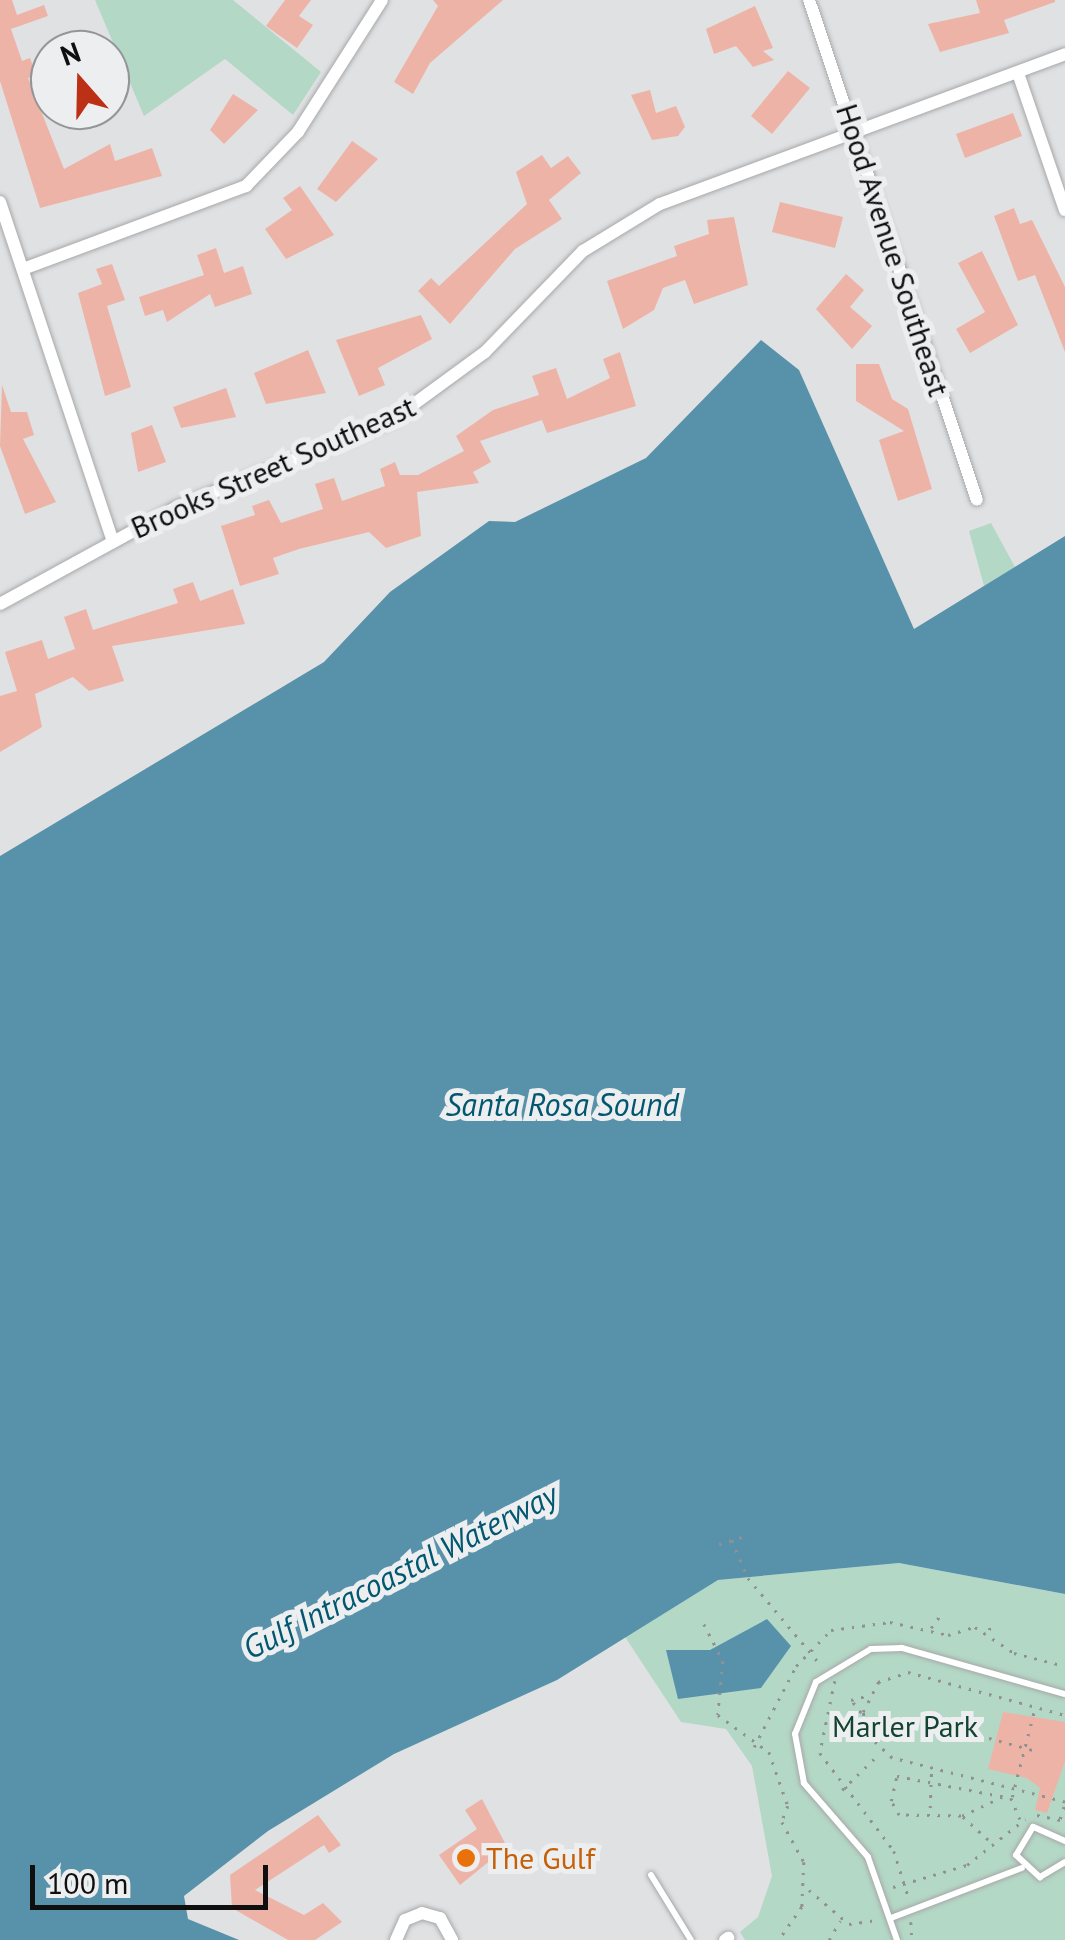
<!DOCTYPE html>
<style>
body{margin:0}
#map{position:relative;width:1065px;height:1940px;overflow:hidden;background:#e0e1e3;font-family:"PT Sans",sans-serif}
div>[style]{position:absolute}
.green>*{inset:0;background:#b4d8c6}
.water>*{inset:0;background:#5792aa}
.building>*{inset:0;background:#eeb3a7}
.path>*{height:2.5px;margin-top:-1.25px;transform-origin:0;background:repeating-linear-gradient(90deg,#919193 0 2.5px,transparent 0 10.5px)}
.roads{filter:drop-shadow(0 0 2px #a7a8a9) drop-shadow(0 0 2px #a7a8a9)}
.lane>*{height:6px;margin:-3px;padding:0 3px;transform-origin:3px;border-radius:3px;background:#fff}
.street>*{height:12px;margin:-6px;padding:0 6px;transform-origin:6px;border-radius:6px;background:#fff}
.dots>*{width:28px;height:28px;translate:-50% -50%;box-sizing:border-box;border:5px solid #edeef0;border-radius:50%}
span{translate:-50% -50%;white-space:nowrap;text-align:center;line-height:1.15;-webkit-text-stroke:10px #edeef0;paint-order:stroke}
.street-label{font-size:30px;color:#0f0f10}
.park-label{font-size:30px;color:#134331}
.food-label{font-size:30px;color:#c56008}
.left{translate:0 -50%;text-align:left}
.water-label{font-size:32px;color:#025770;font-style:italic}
.north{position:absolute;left:30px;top:30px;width:100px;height:100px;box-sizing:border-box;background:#edeef0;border:2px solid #949596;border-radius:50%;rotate:340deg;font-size:28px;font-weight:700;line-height:40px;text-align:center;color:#0f0f10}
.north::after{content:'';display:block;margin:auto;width:35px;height:45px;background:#bc3115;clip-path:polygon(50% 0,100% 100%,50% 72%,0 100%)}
.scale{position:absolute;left:30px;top:1865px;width:238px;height:45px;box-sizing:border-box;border:5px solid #0f0f10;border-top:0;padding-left:12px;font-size:30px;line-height:35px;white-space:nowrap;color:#0f0f10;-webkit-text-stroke:8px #edeef0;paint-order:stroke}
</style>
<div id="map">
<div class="green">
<i style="clip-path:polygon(95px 0,233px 0,321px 72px,293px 115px,225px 59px,144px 116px)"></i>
<i style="clip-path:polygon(991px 523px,1015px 567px,984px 586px,969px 531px)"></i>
<i style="clip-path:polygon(899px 1563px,1065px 1594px,1065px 1940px,745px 1940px,740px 1932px,758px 1917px,772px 1876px,752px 1766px,726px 1729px,681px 1722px,625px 1637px,718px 1580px)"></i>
</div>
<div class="water">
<i style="clip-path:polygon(761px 340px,799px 370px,914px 629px,1065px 536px,1065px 1594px,899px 1563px,718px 1580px,557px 1680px,394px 1754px,268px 1831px,184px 1896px,188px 1919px,239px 1940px,0 1940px,0 856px,324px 662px,390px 592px,489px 521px,515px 522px,646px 458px)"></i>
<i style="clip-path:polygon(767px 1619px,791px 1646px,761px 1688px,678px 1699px,666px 1650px,710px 1650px)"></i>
</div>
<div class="building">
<i style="clip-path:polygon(0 0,12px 0,17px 15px,44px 5px,48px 16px,11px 29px,22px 61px,30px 58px,36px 75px,28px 78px,64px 169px,110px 144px,115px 161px,152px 148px,162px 176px,40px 208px,0 81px)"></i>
<i style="clip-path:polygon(285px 0,311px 0,299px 16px,313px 25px,297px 48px,266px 26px)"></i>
<i style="clip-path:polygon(433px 0,503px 0,430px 63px,413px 94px,394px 82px,438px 6px)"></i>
<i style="clip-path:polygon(976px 0,1055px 0,1055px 2px,1004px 20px,1009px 33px,940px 52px,928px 24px,980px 13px)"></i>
<i style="clip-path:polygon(755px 6px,773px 48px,763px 51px,774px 60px,753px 67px,736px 46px,714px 54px,706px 29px)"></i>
<i style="clip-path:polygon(788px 71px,810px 88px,772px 134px,751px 116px)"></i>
<i style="clip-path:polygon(650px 90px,656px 113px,676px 106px,685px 127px,678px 136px,652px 140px,631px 95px)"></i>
<i style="clip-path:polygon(233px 94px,258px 110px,224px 144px,210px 130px)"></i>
<i style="clip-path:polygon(1013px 113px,1022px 136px,965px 158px,956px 134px)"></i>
<i style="clip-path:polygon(352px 141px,378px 159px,336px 202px,317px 189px)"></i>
<i style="clip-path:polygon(542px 155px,551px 168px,568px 156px,581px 173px,549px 200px,562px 219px,515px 249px,450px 324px,418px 291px,431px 278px,439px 286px,527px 204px,516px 172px)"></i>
<i style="clip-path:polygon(300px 186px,334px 235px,286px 259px,265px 229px,292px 210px,283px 198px)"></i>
<i style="clip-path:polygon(780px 202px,843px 217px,835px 248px,772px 232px)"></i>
<i style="clip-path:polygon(1014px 208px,1020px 224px,1032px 220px,1065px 287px,1065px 352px,1035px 275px,1018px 281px,994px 216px)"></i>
<i style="clip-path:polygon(734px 217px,748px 285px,694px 304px,685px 280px,663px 288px,654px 310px,623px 329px,607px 281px,677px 256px,674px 246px,709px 234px,707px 220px)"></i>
<i style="clip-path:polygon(216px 248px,224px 273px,243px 266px,252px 294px,215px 307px,210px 294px,167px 322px,163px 310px,145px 316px,139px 297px,204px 275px,197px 255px)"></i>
<i style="clip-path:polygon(982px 251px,1018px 325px,970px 353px,956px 329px,985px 312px,958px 263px)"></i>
<i style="clip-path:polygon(112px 264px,125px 300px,107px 306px,131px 387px,105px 396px,78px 293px,102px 284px,96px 269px)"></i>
<i style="clip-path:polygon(846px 274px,864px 290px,850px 307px,872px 326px,852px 349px,816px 309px)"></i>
<i style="clip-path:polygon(421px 315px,432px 339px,378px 368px,385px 385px,359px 396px,336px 340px)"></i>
<i style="clip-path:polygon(308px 350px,326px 393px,266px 404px,254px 373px)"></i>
<i style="clip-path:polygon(620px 352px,636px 406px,547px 433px,542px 420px,480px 441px,491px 462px,473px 472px,479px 483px,417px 492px,421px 536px,386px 548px,369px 532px,299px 549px,273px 558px,279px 574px,240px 586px,221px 526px,255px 515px,252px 506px,269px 500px,281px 523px,323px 509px,315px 484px,334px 478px,342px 501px,385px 486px,380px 469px,395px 462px,400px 475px,418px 475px,464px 451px,456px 436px,493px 410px,539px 395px,532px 376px,556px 368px,567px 399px,610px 378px,603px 359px)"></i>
<i style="clip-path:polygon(856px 364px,879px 364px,892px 399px,908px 409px,932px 489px,898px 501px,879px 440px,904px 431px,856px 401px)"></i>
<i style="clip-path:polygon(2px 385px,11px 412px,27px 412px,34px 435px,23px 439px,56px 502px,25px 514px,0 446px)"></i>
<i style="clip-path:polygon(226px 388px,236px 417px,181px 428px,173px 407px)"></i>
<i style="clip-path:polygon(152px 425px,166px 462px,138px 472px,131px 433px)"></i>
<i style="clip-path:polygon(193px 582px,200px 601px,233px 589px,245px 624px,112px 646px,124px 681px,89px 691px,73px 677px,35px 694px,42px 727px,0 752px,0 696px,17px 691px,5px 652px,42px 640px,48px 659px,75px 649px,64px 617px,86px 609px,93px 630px,178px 603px,173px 589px)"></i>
<i style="clip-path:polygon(1003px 1712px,1065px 1722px,1065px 1761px,1047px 1813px,1035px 1810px,1040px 1788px,1027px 1778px,988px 1769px)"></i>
<i style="clip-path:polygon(482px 1799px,507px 1847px,460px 1885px,439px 1855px,477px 1829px,465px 1810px)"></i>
<i style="clip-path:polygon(318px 1815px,341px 1845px,329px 1853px,324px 1845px,255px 1890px,304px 1915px,323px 1903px,342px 1922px,315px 1940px,288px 1940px,232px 1908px,230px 1875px)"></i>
</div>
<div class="path">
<i style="left:732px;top:1540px;width:41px;rotate:67.2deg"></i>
<i style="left:748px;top:1578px;width:112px;rotate:50.1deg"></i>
<i style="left:719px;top:1544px;width:28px;rotate:-17deg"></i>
<i style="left:704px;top:1624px;width:42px;rotate:62.8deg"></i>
<i style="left:723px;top:1661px;width:54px;rotate:95.3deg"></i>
<i style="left:718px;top:1715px;width:63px;rotate:36deg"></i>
<i style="left:769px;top:1752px;width:57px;rotate:70.6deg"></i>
<i style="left:788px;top:1806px;width:17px;rotate:111deg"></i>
<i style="left:782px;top:1822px;width:46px;rotate:61.2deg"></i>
<i style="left:804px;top:1862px;width:45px;rotate:92.5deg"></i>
<i style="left:802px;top:1907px;width:40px;rotate:124.9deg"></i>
<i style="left:931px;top:1628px;width:17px;rotate:-54deg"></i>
<i style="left:989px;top:1630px;width:10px;rotate:-66deg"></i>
<i style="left:835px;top:1681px;width:74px;rotate:101.8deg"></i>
<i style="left:820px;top:1753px;width:123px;rotate:52.9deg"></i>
<i style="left:894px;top:1851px;width:50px;rotate:72.6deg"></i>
<i style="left:861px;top:1713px;width:16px;rotate:-128deg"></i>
<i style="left:851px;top:1700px;width:16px;rotate:-15deg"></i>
<i style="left:989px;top:1738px;width:46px;rotate:15.3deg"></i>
<i style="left:754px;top:1747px;width:91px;rotate:-62.6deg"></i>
<i style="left:796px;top:1666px;width:50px;rotate:-45.8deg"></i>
<i style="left:831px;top:1630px;width:60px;rotate:-7.7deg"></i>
<i style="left:890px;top:1622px;width:59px;rotate:12.6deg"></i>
<i style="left:948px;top:1635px;width:28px;rotate:-17deg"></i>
<i style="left:975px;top:1627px;width:47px;rotate:33.7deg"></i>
<i style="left:1014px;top:1653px;width:53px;rotate:14.3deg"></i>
<i style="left:842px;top:1790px;width:52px;rotate:-44.2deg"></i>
<i style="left:1012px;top:1797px;width:92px;rotate:-75.5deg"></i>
<i style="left:1065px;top:1802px;width:179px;rotate:-165.7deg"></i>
<i style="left:892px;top:1758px;width:33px;rotate:-137deg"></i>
<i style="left:868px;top:1736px;width:25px;rotate:-102deg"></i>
<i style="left:863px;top:1712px;width:34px;rotate:-63deg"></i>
<i style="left:878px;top:1682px;width:32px;rotate:-18deg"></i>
<i style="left:908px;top:1672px;width:163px;rotate:15.3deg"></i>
<i style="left:930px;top:1808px;width:37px;rotate:-88deg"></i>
<i style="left:1037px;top:1815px;width:24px;rotate:12deg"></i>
<i style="left:962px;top:1816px;width:47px;rotate:-25.5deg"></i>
<i style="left:1060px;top:1819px;width:17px;rotate:-73deg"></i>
<i style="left:988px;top:1840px;width:36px;rotate:-138deg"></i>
<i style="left:961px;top:1816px;width:62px;rotate:-179.1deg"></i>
<i style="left:899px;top:1815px;width:16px;rotate:-120deg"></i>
<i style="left:891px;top:1801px;width:26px;rotate:-77deg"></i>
<i style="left:897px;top:1776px;width:116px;rotate:10.9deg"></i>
<i style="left:1011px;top:1798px;width:23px;rotate:67deg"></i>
<i style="left:893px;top:1887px;width:77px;rotate:-16.6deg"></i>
<i style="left:967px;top:1865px;width:74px;rotate:-38.4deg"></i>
<i style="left:809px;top:1890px;width:52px;rotate:40.4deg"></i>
<i style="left:849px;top:1924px;width:28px;rotate:-8deg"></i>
<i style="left:911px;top:1922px;width:18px;rotate:87deg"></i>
<i style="left:829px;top:1940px;width:22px;rotate:-60deg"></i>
</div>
<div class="roads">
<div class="lane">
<i style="left:1065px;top:1841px;width:35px;rotate:-156deg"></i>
<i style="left:1033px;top:1827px;width:33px;rotate:121deg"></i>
<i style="left:1016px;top:1855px;width:33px;rotate:43deg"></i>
<i style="left:1040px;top:1877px;width:29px;rotate:-31deg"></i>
<i style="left:651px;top:1875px;width:76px;rotate:58.4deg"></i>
<i style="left:891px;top:1918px;width:140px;rotate:-20.9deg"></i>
<i style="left:897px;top:1940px;width:88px;rotate:-109.3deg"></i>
<i style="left:868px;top:1857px;width:98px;rotate:-130.9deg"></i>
<i style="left:804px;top:1783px;width:50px;rotate:-100.4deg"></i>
<i style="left:795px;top:1734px;width:56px;rotate:-68deg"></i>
<i style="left:816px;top:1682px;width:64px;rotate:-31deg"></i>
<i style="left:871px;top:1649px;width:31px;rotate:-2deg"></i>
<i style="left:902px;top:1648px;width:169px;rotate:15.8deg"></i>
</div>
<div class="street">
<i style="left:809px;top:0;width:527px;rotate:71.43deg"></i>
<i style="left:1018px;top:73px;width:145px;rotate:71.1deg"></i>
<i style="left:0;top:202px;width:354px;rotate:71.6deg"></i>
<i style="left:23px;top:269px;width:238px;rotate:-20.4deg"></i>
<i style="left:246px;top:186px;width:75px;rotate:-46.1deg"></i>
<i style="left:298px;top:132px;width:156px;rotate:-57.5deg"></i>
<i style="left:0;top:604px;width:202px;rotate:-28.7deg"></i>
<i style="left:177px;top:507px;width:232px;rotate:-22deg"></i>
<i style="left:392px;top:420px;width:115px;rotate:-36.2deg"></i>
<i style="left:485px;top:352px;width:141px;rotate:-45.9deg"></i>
<i style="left:583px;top:251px;width:90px;rotate:-31.4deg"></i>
<i style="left:660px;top:204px;width:432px;rotate:-20.3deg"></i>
<i style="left:396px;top:1940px;width:22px;rotate:-66deg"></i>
<i style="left:405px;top:1920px;width:18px;rotate:-22deg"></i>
<i style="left:422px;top:1913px;width:19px;rotate:16deg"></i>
<i style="left:440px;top:1918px;width:25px;rotate:61deg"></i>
<i style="left:725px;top:1940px;width:4px;rotate:-34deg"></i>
</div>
</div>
<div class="dots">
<i style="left:466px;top:1858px;background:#e8710a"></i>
</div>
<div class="street-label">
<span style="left:893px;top:250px;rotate:72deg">Hood Avenue Southeast</span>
<span style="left:273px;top:467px;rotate:-24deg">Brooks Street Southeast</span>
</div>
<div class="park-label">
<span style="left:905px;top:1726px">Marler Park</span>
</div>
<div class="food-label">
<span class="left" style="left:486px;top:1858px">The Gulf</span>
</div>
<div class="water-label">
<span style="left:562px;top:1104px">Santa Rosa Sound</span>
<span style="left:400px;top:1571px;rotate:-27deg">Gulf Intracoastal Waterway</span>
</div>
<div class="north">N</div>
<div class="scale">100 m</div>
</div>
